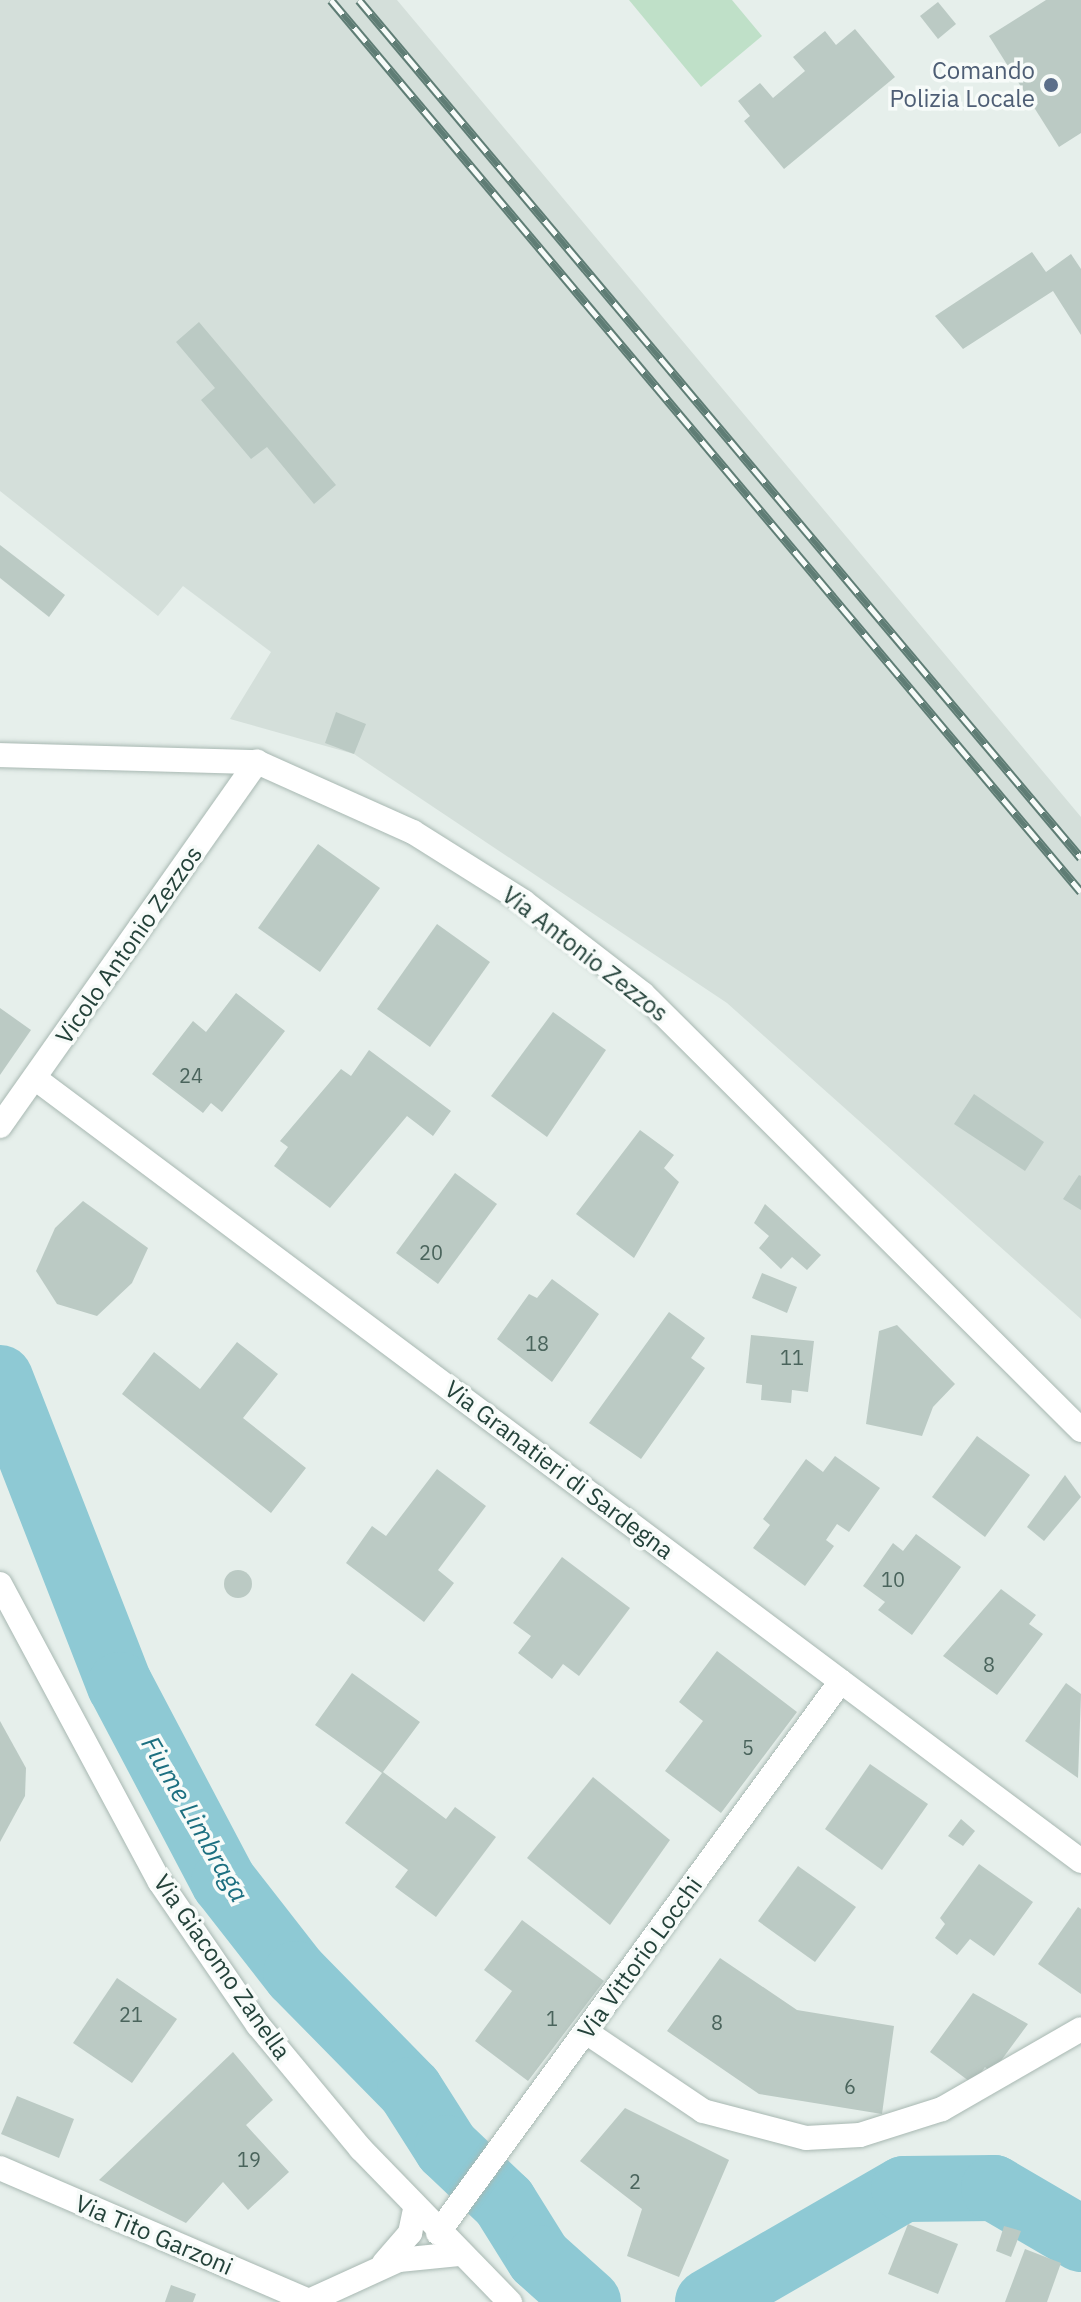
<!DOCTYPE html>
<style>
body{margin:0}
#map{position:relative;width:1081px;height:2302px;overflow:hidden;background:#e6efeb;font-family:"IBM Plex Sans",sans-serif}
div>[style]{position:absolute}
.built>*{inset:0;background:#d4dfda}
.green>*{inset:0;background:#bfe0c8}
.river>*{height:66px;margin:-33px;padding:0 33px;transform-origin:33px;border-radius:33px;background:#8ec9d4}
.building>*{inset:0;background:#bbcac4}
.round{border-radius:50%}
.roads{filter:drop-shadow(0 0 2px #a8b8b2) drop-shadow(0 0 2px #a8b8b2)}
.minor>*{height:24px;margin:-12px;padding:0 12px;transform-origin:12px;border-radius:12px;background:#fff}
.rail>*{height:9px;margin-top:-4.5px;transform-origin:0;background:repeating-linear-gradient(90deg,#f7fbf9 0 18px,#5f7d75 0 36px);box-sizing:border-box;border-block:2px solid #5f7d75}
.dots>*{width:22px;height:22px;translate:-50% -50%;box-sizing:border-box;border:4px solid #f7fbf9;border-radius:50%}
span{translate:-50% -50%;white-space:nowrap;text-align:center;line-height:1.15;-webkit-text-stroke:7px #f7fbf9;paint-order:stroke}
.number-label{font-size:20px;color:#4a645c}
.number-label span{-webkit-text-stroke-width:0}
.service-label{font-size:24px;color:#4e5e75}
.right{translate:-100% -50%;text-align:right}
.street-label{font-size:24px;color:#24423a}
.water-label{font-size:26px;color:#1c6f80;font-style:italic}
</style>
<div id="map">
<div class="built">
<i style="clip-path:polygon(0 0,397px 0,1081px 817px,1081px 1319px,727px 1003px,354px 754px,230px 719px,271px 652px,183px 586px,158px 616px,0 491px)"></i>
</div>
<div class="green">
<i style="clip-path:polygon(629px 0,732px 0,762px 36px,701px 87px)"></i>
</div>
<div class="river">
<i style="left:0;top:1378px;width:330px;rotate:68.7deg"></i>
<i style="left:120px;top:1685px;width:223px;rotate:62.2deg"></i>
<i style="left:224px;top:1882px;width:117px;rotate:52deg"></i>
<i style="left:296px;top:1974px;width:163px;rotate:45.5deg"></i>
<i style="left:410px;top:2090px;width:69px;rotate:57.5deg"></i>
<i style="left:447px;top:2148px;width:79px;rotate:43.5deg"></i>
<i style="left:504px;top:2202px;width:66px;rotate:58deg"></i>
<i style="left:539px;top:2258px;width:66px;rotate:41.9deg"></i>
<i style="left:708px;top:2302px;width:226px;rotate:-30deg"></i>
<i style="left:904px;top:2189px;width:90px;rotate:-0.6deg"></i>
<i style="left:994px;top:2188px;width:101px;rotate:30.4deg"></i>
</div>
<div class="building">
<i style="clip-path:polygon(1046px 0,1081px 0,1081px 133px,1059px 147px,989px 36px)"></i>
<i style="clip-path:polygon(938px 2px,956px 24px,938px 39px,920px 16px)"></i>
<i style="clip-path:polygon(855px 29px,895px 77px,784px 169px,744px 121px,750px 116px,738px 101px,760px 83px,773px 98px,805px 71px,793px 57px,825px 31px,836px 45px)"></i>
<i style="clip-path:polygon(1032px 252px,1046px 272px,1071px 254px,1081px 269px,1081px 335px,1053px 291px,963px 349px,935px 316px)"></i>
<i style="clip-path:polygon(199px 322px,336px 485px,314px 504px,267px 447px,251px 459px,201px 400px,215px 388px,176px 342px)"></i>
<i style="clip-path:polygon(0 545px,65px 595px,49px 617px,0 578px)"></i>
<i style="clip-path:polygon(336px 712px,366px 724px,354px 754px,325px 743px)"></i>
<i style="clip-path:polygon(318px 844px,380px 888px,320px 972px,258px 928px)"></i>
<i style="clip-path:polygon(437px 924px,490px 962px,430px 1047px,377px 1009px)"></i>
<i style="clip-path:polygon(236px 993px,285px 1031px,222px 1112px,211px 1103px,203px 1113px,152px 1074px,193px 1021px,206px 1032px)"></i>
<i style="clip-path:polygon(0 1008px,31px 1030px,0 1075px)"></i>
<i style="clip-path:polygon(553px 1012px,606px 1050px,547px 1137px,491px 1096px)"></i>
<i style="clip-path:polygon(369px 1050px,451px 1111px,433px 1136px,407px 1116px,330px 1208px,274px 1166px,288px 1147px,280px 1141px,341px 1069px,351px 1076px)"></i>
<i style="clip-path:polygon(974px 1094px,1044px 1142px,1025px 1171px,954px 1124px)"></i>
<i style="clip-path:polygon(640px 1130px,674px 1155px,664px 1168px,679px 1182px,634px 1258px,576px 1214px)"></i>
<i style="clip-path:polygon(455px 1173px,497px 1204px,438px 1284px,396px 1253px)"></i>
<i style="clip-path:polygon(1079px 1175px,1081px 1176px,1081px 1210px,1063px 1199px)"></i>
<i style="clip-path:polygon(83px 1201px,148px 1248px,132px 1283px,97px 1316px,57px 1304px,36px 1271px,55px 1228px)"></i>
<i style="clip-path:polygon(765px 1204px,821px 1255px,807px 1270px,792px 1257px,781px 1269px,759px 1248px,769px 1236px,754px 1223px)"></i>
<i style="clip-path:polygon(762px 1273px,797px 1287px,787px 1313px,752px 1298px)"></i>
<i style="clip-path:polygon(552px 1279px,599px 1314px,552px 1382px,497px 1339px,529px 1294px,537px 1298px)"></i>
<i style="clip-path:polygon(669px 1312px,705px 1338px,691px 1358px,705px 1368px,641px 1459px,589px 1423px)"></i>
<i style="clip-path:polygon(897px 1325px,955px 1384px,933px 1407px,922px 1436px,866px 1424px,879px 1331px)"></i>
<i style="clip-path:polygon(751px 1335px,814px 1341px,808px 1392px,792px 1390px,791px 1403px,761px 1400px,762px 1385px,746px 1383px)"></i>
<i style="clip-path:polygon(237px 1342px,278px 1374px,243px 1418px,306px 1468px,271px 1513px,122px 1394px,154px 1352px,200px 1389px)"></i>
<i style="clip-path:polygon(977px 1436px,1030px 1475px,985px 1537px,932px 1497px)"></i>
<i style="clip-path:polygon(835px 1456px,880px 1488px,849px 1532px,837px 1524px,826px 1540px,834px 1546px,805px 1586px,753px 1548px,770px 1525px,763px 1519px,806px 1459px,823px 1472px)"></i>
<i style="clip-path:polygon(437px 1469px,486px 1506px,438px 1570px,454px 1583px,424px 1622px,346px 1563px,372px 1526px,386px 1536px)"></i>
<i style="clip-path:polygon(1065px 1475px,1081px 1497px,1044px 1541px,1027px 1527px)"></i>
<i style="clip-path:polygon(916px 1534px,961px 1567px,912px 1635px,878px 1610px,885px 1602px,863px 1586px,893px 1543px,903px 1551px)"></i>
<i style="clip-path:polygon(562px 1557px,630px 1608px,579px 1676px,563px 1664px,552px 1679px,518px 1653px,531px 1636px,513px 1623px)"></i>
<i class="round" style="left:224px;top:1570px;width:28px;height:28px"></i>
<i style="clip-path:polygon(1001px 1589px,1036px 1615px,1029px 1624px,1043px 1634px,997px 1695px,943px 1656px)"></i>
<i style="clip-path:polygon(717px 1651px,797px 1712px,721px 1813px,665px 1771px,703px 1721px,679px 1702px)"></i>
<i style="clip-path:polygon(352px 1673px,420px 1722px,383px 1772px,446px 1819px,455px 1807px,496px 1837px,436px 1917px,395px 1887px,408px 1870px,345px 1823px,382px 1773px,315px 1725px)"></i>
<i style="clip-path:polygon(1066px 1683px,1081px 1694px,1078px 1778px,1025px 1741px)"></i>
<i style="clip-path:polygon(0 1721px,26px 1768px,25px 1796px,0 1842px)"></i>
<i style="clip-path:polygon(870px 1764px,928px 1804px,882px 1870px,825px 1829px)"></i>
<i style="clip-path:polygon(593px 1777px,670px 1840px,610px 1925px,527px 1858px)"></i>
<i style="clip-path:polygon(961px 1819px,975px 1831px,963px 1846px,948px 1836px)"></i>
<i style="clip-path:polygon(979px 1864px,1033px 1902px,994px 1956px,970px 1939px,957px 1955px,935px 1938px,945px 1924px,940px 1918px)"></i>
<i style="clip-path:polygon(798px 1866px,856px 1907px,815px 1962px,758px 1921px)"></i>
<i style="clip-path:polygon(1078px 1907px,1081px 1909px,1081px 1994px,1038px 1964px)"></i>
<i style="clip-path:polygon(522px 1920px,604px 1981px,528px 2081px,475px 2041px,512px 1991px,484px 1970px)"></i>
<i style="clip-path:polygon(720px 1958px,797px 2010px,894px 2026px,882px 2114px,759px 2094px,667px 2031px)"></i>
<i style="clip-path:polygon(117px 1978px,177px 2019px,132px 2083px,73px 2043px)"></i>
<i style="clip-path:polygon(973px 1993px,1028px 2024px,992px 2073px,985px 2067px,973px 2084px,930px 2052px)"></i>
<i style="clip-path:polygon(233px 2052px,273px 2100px,246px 2125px,289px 2172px,248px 2210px,223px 2182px,186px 2223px,99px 2180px)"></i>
<i style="clip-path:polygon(17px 2096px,74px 2119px,59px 2158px,1px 2134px)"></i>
<i style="clip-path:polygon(625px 2108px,729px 2160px,679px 2277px,627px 2256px,642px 2209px,580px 2161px)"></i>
<i style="clip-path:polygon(908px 2224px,958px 2244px,938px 2294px,888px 2274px)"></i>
<i style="clip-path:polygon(1004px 2226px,1021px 2231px,1011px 2257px,996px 2251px)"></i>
<i style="clip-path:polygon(1025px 2249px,1061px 2263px,1047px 2302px,1005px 2302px)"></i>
<i style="clip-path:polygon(171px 2285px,196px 2294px,193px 2302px,165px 2302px)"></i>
</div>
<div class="roads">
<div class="minor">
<i style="left:0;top:755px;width:257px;rotate:1.6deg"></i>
<i style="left:257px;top:762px;width:171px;rotate:24.2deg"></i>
<i style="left:413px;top:832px;width:131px;rotate:32.2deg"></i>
<i style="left:524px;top:902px;width:150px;rotate:37.7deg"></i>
<i style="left:643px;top:994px;width:618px;rotate:44.87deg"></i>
<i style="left:36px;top:1079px;width:1305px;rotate:36.81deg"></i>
<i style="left:0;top:1126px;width:446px;rotate:-54.8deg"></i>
<i style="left:0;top:1584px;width:338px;rotate:61.8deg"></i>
<i style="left:160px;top:1882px;width:173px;rotate:55.6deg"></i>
<i style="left:258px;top:2025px;width:161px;rotate:50.3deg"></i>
<i style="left:361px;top:2149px;width:214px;rotate:45.8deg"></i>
<i style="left:586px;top:2032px;width:141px;rotate:34deg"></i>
<i style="left:703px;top:2111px;width:106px;rotate:14.7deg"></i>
<i style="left:806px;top:2138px;width:54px;rotate:-3.2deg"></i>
<i style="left:860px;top:2135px;width:86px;rotate:-17.6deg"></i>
<i style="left:942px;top:2109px;width:160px;rotate:-29.9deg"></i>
<i style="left:0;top:2168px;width:339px;rotate:23.3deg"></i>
<i style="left:438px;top:2233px;width:683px;rotate:-53.87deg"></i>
<i style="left:384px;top:2263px;width:40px;rotate:-49deg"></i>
<i style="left:410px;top:2233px;width:25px;rotate:-78deg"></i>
<i style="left:309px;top:2301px;width:99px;rotate:-24.5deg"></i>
<i style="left:399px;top:2260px;width:60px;rotate:-5.7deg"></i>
</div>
</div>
<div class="rail">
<i style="left:331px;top:0;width:1165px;rotate:49.94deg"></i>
<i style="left:359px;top:0;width:1121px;rotate:49.92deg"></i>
</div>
<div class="dots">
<i style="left:1051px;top:85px;background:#5c6f8a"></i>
</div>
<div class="number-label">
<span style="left:191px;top:1075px">24</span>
<span style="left:431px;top:1252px">20</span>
<span style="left:537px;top:1343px">18</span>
<span style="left:792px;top:1357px">11</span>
<span style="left:893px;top:1579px">10</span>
<span style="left:989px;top:1664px">8</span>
<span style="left:748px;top:1747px">5</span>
<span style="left:131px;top:2014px">21</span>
<span style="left:552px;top:2018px">1</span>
<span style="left:717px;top:2022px">8</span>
<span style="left:850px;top:2086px">6</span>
<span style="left:249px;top:2159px">19</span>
<span style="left:635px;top:2181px">2</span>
</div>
<div class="service-label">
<span class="right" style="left:1035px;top:85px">Comando<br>Polizia Locale</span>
</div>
<div class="street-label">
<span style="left:129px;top:945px;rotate:-55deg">Vicolo Antonio Zezzos</span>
<span style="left:585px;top:954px;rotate:38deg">Via Antonio Zezzos</span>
<span style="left:559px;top:1470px;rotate:37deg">Via Granatieri di Sardegna</span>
<span style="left:640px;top:1958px;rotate:-54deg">Via Vittorio Locchi</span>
<span style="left:222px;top:1967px;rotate:55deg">Via Giacomo Zanella</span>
<span style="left:154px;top:2235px;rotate:23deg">Via Tito Garzoni</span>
</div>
<div class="water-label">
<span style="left:195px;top:1819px;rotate:60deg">Fiume Limbraga</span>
</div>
</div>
